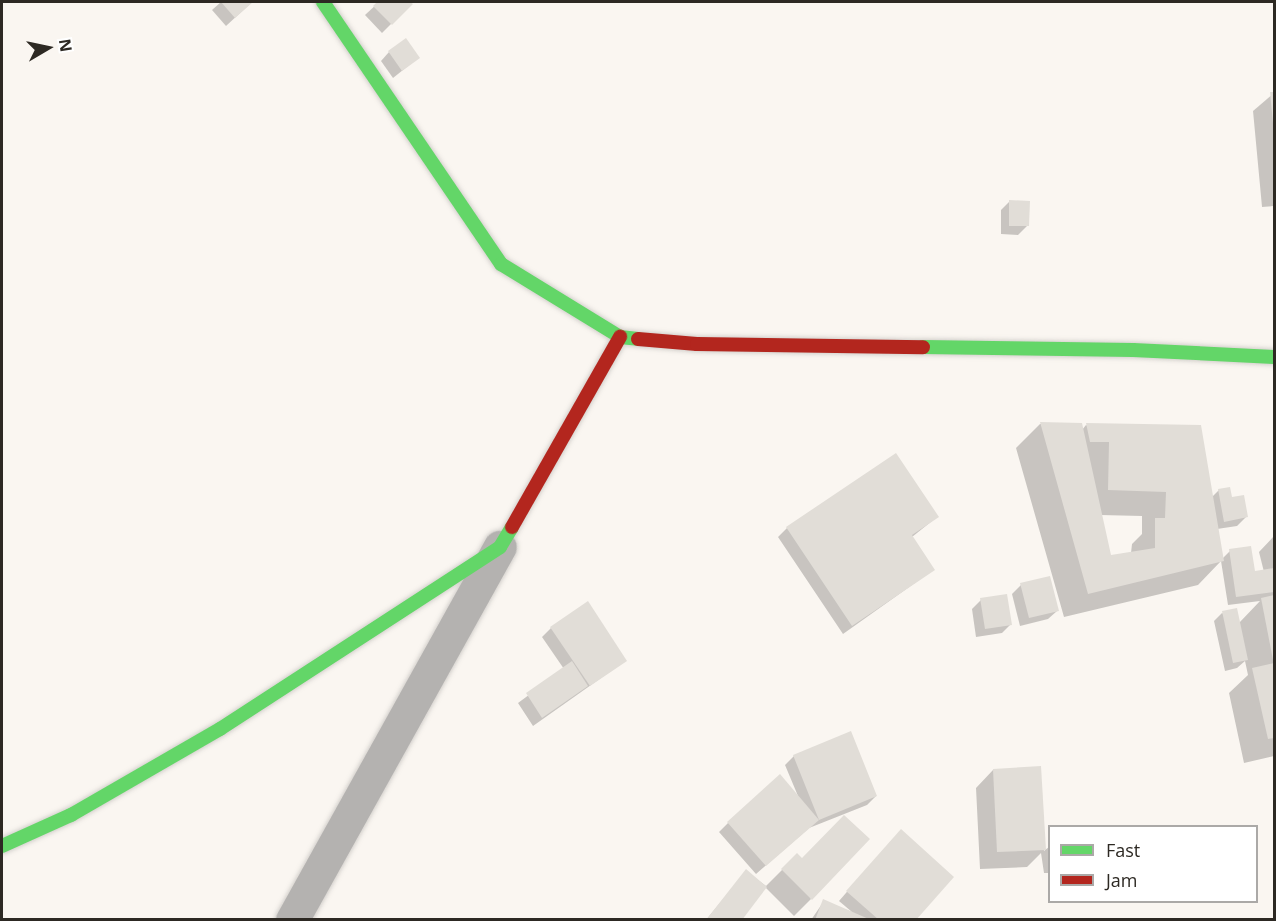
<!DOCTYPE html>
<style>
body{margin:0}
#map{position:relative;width:1276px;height:921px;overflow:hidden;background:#faf6f1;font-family:"Open Sans",sans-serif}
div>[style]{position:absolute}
.shadow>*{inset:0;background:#0003}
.building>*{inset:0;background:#e1ddd7}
.roads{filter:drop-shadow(0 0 2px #d4d1cd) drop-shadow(0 0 2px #d4d1cd)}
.street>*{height:33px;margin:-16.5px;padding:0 16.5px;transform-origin:16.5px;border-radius:16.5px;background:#b4b2b0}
.fast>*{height:14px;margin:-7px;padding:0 7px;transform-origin:7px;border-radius:7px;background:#63d668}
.jam>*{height:14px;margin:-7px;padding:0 7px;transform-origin:7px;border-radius:7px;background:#b3261e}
span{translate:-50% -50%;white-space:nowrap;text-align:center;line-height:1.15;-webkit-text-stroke:5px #fff;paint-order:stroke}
.frame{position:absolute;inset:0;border:3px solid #2d2923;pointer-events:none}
.legend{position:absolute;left:1048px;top:825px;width:210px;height:78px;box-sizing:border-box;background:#fff;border:2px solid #aba9a7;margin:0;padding:8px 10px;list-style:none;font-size:18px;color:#2d2923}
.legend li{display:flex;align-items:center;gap:12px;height:30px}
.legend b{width:30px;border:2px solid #aba9a7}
.north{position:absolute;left:18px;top:18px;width:60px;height:60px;-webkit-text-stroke:4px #fff;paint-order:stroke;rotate:81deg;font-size:16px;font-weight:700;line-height:24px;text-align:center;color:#2d2923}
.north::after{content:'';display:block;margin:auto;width:21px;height:27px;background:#2d2923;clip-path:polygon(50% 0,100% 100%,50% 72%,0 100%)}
</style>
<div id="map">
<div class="shadow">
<i style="clip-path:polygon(221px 2px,252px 2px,226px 26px,212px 10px)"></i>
<i style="clip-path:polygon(379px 2px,408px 2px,411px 4px,382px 33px,365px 15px)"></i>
<i style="clip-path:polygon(389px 52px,418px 58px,393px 78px,381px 61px)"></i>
<i style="clip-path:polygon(1274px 93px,1274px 206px,1262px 207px,1253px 111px)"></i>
<i style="clip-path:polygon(1010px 201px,1027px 226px,1018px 235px,1001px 234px,1001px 210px)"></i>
<i style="clip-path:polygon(evenodd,1040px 424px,1080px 425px,1082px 430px,1086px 425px,1211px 498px,1219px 490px,1231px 499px,1246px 517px,1237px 526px,1217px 529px,1222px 559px,1230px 551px,1254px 573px,1264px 572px,1259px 552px,1274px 536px,1274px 756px,1244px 763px,1229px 693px,1248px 675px,1245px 661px,1237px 668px,1225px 671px,1214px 621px,1222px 613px,1239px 623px,1260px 601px,1228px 605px,1221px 561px,1198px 585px,1064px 617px,1016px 448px,1040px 424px,1100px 515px,1142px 516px,1142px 534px,1132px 544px,1131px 553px,1110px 556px,1100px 515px)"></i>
<i style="clip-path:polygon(937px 517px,912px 537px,933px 570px,843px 634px,778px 537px,787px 528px)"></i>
<i style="clip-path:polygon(1021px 585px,1057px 611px,1048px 619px,1020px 626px,1012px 594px)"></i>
<i style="clip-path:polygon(981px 600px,1011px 624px,1002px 633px,976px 637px,972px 609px)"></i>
<i style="clip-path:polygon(551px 628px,625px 661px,533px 726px,518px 703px,564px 669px,542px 637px)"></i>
<i style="clip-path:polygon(794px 756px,876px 796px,867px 805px,809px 828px,756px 874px,719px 832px,728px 823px,798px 796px,785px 765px)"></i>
<i style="clip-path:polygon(1039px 768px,1044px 851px,1050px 846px,1050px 873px,1044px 873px,1041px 853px,1027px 867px,980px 869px,976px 788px,993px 770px)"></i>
<i style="clip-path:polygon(892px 840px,914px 920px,811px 920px,824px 901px,852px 912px,839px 901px)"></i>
<i style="clip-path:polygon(797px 855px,811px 899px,794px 916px,765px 887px,740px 920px,706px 920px,746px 871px,766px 886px)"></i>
</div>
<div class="building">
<i style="clip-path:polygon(221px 2px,253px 2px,235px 18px)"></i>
<i style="clip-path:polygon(377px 2px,410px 2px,413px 4px,392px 25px,373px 6px)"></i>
<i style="clip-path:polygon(406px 38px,420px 58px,402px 71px,388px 51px)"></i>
<i style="clip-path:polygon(1270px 92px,1274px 92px,1274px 123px,1273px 123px)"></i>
<i style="clip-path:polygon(1009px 200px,1030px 201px,1029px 226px,1009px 226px)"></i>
<i style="clip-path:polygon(1040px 422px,1082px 423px,1111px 555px,1155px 548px,1155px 518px,1165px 518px,1166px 492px,1108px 490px,1109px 442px,1090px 442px,1086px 423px,1201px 425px,1224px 561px,1088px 594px)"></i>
<i style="clip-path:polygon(896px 453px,939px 517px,912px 535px,935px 570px,852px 626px,786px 527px)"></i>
<i style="clip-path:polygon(1230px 487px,1232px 497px,1244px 495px,1248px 517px,1224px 522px,1218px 489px)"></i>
<i style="clip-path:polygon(1251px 546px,1255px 571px,1274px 568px,1274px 592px,1236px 597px,1229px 549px)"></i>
<i style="clip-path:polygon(1050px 576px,1059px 611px,1029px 618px,1020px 583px)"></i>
<i style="clip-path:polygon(1007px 594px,1012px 625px,985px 629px,980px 598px)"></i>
<i style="clip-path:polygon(1274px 595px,1274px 660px,1273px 660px,1261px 598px)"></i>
<i style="clip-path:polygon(588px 601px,627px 661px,590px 686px,550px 627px)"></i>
<i style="clip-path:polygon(1237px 608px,1248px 660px,1233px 663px,1222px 611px)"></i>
<i style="clip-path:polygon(572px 661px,588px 686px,542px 718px,526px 693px)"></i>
<i style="clip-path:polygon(1274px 663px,1274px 738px,1268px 739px,1252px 668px)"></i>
<i style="clip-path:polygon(851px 731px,877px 796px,819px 820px,793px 755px)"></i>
<i style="clip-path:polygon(1041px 766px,1046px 850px,997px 852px,993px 769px)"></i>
<i style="clip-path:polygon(780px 774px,819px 820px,766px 866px,727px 822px)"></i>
<i style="clip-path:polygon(844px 815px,870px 839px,812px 900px,781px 869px,797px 853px,802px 858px)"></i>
<i style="clip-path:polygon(901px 829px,954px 877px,916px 920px,879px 920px,846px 891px)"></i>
<i style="clip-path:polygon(746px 869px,767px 887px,742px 920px,706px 920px)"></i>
<i style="clip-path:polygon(823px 899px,871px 920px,815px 920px)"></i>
</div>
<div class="roads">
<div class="street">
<i style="left:292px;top:920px;width:427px;rotate:-60.9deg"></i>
</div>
<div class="fast">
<i style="left:323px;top:2px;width:317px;rotate:55.8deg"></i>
<i style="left:501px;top:264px;width:140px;rotate:31.5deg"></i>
<i style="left:620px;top:337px;width:18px;rotate:6deg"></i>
<i style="left:923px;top:347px;width:210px;rotate:0.8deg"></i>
<i style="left:1133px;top:350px;width:141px;rotate:2.8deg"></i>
<i style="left:2px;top:846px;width:76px;rotate:-24.2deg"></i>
<i style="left:71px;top:815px;width:172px;rotate:-30deg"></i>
<i style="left:220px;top:729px;width:334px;rotate:-33deg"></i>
<i style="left:500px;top:547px;width:23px;rotate:-59deg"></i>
</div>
<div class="jam">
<i style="left:638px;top:339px;width:59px;rotate:4.8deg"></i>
<i style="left:697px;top:344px;width:226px;rotate:0.8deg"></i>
<i style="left:512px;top:527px;width:219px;rotate:-60.4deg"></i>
</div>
</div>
<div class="frame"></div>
<ul class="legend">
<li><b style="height:8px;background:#63d668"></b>Fast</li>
<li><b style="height:8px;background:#b3261e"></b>Jam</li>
</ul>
<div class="north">N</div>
</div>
